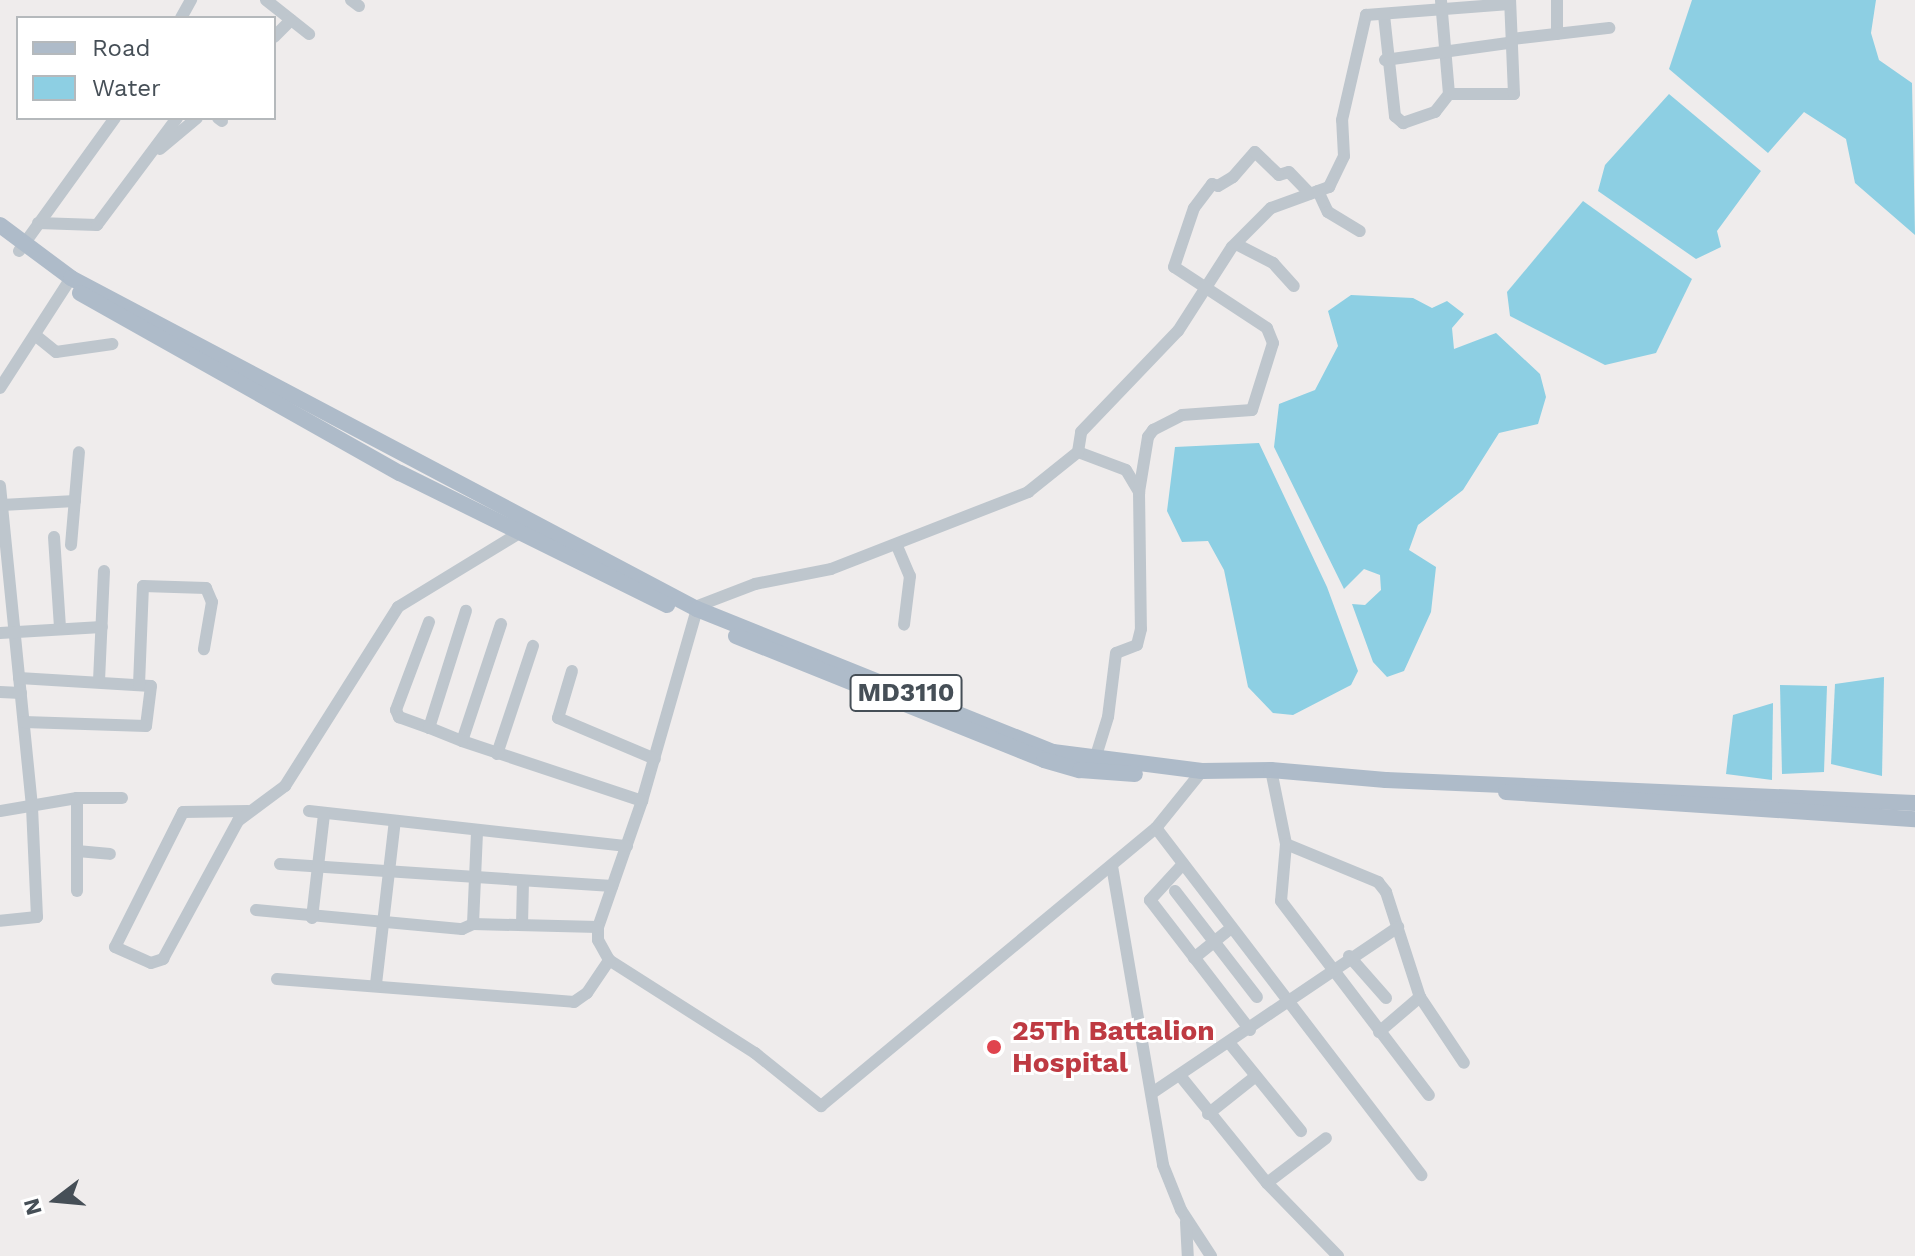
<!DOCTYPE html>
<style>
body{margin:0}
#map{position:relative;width:1915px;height:1256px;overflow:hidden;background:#efecec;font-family:"Work Sans",sans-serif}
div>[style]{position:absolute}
.water>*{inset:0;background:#8dcfe3}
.minor>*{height:12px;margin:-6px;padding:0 6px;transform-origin:6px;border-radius:6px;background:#bec6cd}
.major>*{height:16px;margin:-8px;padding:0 8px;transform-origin:8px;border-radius:8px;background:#aebbc9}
.dots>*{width:22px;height:22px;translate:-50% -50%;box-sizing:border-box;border:4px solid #fff;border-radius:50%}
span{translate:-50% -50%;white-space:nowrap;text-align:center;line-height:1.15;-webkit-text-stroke:6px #fff;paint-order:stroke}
.shield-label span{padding:2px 6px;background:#fff;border:2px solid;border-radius:6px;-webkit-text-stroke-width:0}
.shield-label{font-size:26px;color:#464f57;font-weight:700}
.health-label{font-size:28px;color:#be3a42;font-weight:700}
.left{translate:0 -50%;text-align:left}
.legend{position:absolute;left:16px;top:16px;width:260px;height:104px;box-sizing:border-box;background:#fff;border:2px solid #b5b9bc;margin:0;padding:10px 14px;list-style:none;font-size:24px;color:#464f57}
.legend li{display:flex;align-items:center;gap:16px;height:40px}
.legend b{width:40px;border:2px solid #b5b9bc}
.north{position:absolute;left:16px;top:1160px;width:80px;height:80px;-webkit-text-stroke:6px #fff;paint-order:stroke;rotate:254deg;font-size:22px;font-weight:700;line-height:32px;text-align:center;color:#464f57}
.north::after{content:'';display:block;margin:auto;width:28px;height:36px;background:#464f57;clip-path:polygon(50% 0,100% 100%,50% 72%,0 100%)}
</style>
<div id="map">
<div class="water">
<i style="clip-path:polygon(1692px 0,1876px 0,1871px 33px,1879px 60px,1912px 83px,1915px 235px,1855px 183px,1846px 139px,1804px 112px,1768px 153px,1669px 69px)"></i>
<i style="clip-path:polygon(1669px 94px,1761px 171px,1717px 231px,1721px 247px,1696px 259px,1598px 191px,1605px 165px)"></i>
<i style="clip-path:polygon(1583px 201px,1692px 279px,1656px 353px,1605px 365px,1510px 316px,1507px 292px)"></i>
<i style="clip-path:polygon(1351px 295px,1413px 298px,1432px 308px,1447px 301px,1464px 314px,1452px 328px,1454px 349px,1496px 333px,1540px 374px,1546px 397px,1538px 424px,1499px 433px,1463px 490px,1418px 525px,1409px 550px,1436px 567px,1431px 612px,1404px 671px,1387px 677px,1373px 662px,1352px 604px,1365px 605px,1381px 590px,1380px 575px,1364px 569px,1344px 589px,1274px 447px,1279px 404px,1315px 390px,1338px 346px,1328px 311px)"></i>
<i style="clip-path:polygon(1259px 443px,1327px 587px,1358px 671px,1351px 685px,1293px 715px,1273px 713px,1248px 687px,1224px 570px,1208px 541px,1182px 542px,1167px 511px,1175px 447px)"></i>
<i style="clip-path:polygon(1884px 677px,1882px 776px,1831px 764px,1835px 684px)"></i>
<i style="clip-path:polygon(1780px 685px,1827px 686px,1824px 772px,1782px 774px)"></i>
<i style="clip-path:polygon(1773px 703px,1772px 780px,1726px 774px,1733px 715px)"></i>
</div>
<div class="minor">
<i style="left:266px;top:0;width:55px;rotate:38.3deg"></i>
<i style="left:351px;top:0;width:10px;rotate:37deg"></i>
<i style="left:1557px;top:0;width:34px;rotate:90deg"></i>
<i style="left:1384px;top:15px;width:102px;rotate:83.8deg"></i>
<i style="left:1395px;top:116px;width:11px;rotate:41deg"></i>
<i style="left:1403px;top:123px;width:34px;rotate:-19deg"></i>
<i style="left:1435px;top:112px;width:23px;rotate:-52deg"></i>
<i style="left:1449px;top:94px;width:94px;rotate:-94.9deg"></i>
<i style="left:181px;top:18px;width:21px;rotate:-61deg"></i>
<i style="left:274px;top:37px;width:24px;rotate:-45deg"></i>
<i style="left:1512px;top:39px;width:98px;rotate:-6.5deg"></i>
<i style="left:1385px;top:60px;width:124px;rotate:-7.9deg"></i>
<i style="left:1449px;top:94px;width:65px"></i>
<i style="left:1514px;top:94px;width:94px;rotate:-92.4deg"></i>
<i style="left:218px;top:118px;width:5px;rotate:37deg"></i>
<i style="left:160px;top:149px;width:48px;rotate:-40deg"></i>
<i style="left:1318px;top:191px;width:23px;rotate:65deg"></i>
<i style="left:1328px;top:212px;width:37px;rotate:31deg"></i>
<i style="left:38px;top:223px;width:59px;rotate:1.9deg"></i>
<i style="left:97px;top:225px;width:134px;rotate:-53.2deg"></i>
<i style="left:1236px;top:244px;width:42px;rotate:27.2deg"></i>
<i style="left:1273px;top:263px;width:31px;rotate:48deg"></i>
<i style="left:19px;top:251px;width:164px;rotate:-54.2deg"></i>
<i style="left:35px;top:335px;width:27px;rotate:39deg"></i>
<i style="left:56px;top:352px;width:57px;rotate:-8.1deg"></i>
<i style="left:0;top:388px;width:131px;rotate:-57.2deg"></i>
<i style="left:1078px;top:452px;width:51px;rotate:20.6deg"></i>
<i style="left:1126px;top:470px;width:26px;rotate:59deg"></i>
<i style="left:1139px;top:492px;width:137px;rotate:89.2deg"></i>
<i style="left:1141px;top:629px;width:16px;rotate:104deg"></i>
<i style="left:1137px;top:645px;width:22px;rotate:159deg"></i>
<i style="left:1116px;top:653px;width:64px;rotate:97.1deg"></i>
<i style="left:1108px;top:717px;width:44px;rotate:107.2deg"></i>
<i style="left:0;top:486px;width:323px;rotate:84.3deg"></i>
<i style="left:32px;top:807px;width:110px;rotate:87.4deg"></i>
<i style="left:37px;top:917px;width:37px;rotate:174deg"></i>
<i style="left:1139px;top:492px;width:56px;rotate:-80.7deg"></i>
<i style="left:1148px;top:437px;width:9px;rotate:-54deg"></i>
<i style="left:1153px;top:430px;width:33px;rotate:-27deg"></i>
<i style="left:1182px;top:415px;width:70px;rotate:-4.1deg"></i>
<i style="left:1252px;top:410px;width:70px;rotate:-72.6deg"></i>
<i style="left:1273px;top:343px;width:16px;rotate:-112deg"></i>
<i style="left:1267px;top:328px;width:111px;rotate:-146.7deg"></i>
<i style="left:1174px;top:267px;width:62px;rotate:-71.3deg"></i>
<i style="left:1194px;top:208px;width:30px;rotate:-53deg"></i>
<i style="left:1212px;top:184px;width:6px;rotate:18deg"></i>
<i style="left:1218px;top:186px;width:17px;rotate:-31deg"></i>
<i style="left:1233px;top:177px;width:33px;rotate:-49deg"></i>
<i style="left:1255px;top:152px;width:33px;rotate:44deg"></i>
<i style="left:1279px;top:175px;width:10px;rotate:-17deg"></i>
<i style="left:1289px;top:172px;width:30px;rotate:46deg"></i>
<i style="left:2px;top:505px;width:73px;rotate:-3.1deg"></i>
<i style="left:54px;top:537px;width:91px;rotate:86.2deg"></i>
<i style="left:71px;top:545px;width:93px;rotate:-85.1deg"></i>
<i style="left:897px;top:546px;width:33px;rotate:67deg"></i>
<i style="left:910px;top:576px;width:49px;rotate:97deg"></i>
<i style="left:695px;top:607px;width:64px;rotate:-21deg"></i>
<i style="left:755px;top:584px;width:77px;rotate:-11.2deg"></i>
<i style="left:831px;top:569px;width:212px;rotate:-21.3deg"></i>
<i style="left:1028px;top:492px;width:64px;rotate:-38.7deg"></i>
<i style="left:1078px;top:452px;width:20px;rotate:-81deg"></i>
<i style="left:1081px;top:432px;width:140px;rotate:-46.2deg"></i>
<i style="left:1178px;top:331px;width:100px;rotate:-57.3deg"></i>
<i style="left:1232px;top:247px;width:55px;rotate:-45deg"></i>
<i style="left:1271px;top:208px;width:62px;rotate:-19.9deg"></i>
<i style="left:1329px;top:187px;width:34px;rotate:-64deg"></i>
<i style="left:1344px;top:156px;width:36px;rotate:-93deg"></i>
<i style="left:1342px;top:120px;width:108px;rotate:-77.1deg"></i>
<i style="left:1366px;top:15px;width:144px;rotate:-4.4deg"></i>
<i style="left:697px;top:609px;width:200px;rotate:106deg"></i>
<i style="left:642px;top:801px;width:133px;rotate:109.2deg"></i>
<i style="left:598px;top:927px;width:13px;rotate:90deg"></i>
<i style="left:598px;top:940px;width:23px;rotate:61deg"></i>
<i style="left:609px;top:960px;width:173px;rotate:32.5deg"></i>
<i style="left:755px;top:1053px;width:85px;rotate:38.8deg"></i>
<i style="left:821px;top:1106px;width:435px;rotate:-39.7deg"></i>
<i style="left:1156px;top:828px;width:73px;rotate:-51.1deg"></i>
<i style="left:429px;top:622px;width:94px;rotate:110.6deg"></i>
<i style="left:396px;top:710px;width:8px;rotate:67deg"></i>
<i style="left:399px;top:717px;width:32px;rotate:20deg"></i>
<i style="left:501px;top:624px;width:123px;rotate:108.4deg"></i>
<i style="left:462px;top:741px;width:190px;rotate:18.4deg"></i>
<i style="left:0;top:633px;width:102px;rotate:-3.4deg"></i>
<i style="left:572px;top:671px;width:49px;rotate:106.6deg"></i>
<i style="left:558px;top:718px;width:105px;rotate:22.9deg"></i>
<i style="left:19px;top:678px;width:132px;rotate:3.5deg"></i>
<i style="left:151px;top:686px;width:40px;rotate:97.1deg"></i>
<i style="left:146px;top:726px;width:122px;rotate:-178.1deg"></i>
<i style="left:99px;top:681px;width:110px;rotate:-87.4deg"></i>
<i style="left:139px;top:685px;width:99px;rotate:-87.7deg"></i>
<i style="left:143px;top:586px;width:63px;rotate:1.8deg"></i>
<i style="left:206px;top:588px;width:15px;rotate:67deg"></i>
<i style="left:212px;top:602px;width:48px;rotate:99.7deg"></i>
<i style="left:0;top:692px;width:21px;rotate:3deg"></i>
<i style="left:462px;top:741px;width:35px;rotate:-158deg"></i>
<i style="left:429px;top:728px;width:123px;rotate:-72.5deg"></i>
<i style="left:497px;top:754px;width:114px;rotate:-71.6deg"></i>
<i style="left:1271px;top:770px;width:76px;rotate:78.5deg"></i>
<i style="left:1286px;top:844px;width:57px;rotate:95deg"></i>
<i style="left:1281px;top:901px;width:244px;rotate:52.7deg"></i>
<i style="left:77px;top:798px;width:93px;rotate:90deg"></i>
<i style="left:0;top:811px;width:78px;rotate:-9.6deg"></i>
<i style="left:77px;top:798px;width:45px"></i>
<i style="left:248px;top:811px;width:65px;rotate:179.1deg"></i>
<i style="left:183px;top:812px;width:151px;rotate:116.7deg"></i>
<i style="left:115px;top:947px;width:39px;rotate:24deg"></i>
<i style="left:151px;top:963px;width:13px;rotate:-18deg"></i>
<i style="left:163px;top:959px;width:157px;rotate:-61.5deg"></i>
<i style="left:238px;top:821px;width:59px;rotate:-36.7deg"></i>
<i style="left:285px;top:786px;width:212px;rotate:-57.7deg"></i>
<i style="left:398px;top:607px;width:142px;rotate:-31.4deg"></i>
<i style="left:309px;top:811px;width:320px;rotate:6.3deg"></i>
<i style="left:1156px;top:828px;width:437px;rotate:52.6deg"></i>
<i style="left:1286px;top:844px;width:100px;rotate:22.4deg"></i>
<i style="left:1378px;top:882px;width:13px;rotate:51deg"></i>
<i style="left:1386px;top:892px;width:110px;rotate:72.1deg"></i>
<i style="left:1420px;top:997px;width:79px;rotate:56.3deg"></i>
<i style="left:77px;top:851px;width:33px;rotate:5deg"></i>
<i style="left:280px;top:864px;width:333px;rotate:3.8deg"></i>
<i style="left:1183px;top:864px;width:49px;rotate:132.5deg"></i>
<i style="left:1150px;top:900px;width:164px;rotate:52.4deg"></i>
<i style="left:1112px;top:866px;width:303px;rotate:80.3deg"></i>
<i style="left:1163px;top:1165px;width:48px;rotate:68.2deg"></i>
<i style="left:1181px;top:1210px;width:55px;rotate:56.9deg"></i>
<i style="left:1175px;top:891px;width:134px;rotate:52.3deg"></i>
<i style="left:256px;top:910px;width:207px;rotate:5.3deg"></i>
<i style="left:462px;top:929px;width:12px;rotate:-24deg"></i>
<i style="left:473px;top:924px;width:125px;rotate:1.4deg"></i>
<i style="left:312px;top:918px;width:105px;rotate:-83.4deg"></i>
<i style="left:473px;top:924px;width:93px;rotate:-87.5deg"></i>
<i style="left:522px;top:925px;width:44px;rotate:-88.7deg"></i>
<i style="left:1349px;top:956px;width:56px;rotate:48.6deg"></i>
<i style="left:1194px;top:958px;width:48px;rotate:-39deg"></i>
<i style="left:277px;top:979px;width:298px;rotate:4.4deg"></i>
<i style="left:574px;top:1002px;width:16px;rotate:-35deg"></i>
<i style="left:587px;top:993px;width:40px;rotate:-56deg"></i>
<i style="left:376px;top:984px;width:164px;rotate:-83.4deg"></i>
<i style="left:1379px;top:1032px;width:54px;rotate:-40.5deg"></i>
<i style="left:1231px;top:1045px;width:111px;rotate:50.9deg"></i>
<i style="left:1182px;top:1078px;width:135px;rotate:51deg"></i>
<i style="left:1267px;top:1183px;width:74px;rotate:-37.3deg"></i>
<i style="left:1152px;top:1093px;width:297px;rotate:-34deg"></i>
<i style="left:1208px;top:1114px;width:61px;rotate:-38.4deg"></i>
<i style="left:1267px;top:1183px;width:102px;rotate:45.8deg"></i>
<i style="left:1186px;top:1222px;width:34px;rotate:87deg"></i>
</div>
<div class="major">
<i style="left:0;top:225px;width:89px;rotate:36.7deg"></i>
<i style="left:71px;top:278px;width:708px;rotate:27.87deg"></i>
<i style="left:697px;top:609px;width:384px;rotate:21.9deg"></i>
<i style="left:1053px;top:752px;width:150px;rotate:7.3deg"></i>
<i style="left:1202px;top:771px;width:69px;rotate:-0.8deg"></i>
<i style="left:1271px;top:770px;width:115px;rotate:5deg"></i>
<i style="left:1386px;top:780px;width:529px;rotate:2.49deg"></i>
<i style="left:80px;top:293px;width:367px;rotate:29.4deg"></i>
<i style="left:400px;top:473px;width:298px;rotate:26.3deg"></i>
<i style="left:736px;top:636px;width:332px;rotate:21.9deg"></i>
<i style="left:1044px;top:760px;width:37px;rotate:16deg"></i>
<i style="left:1080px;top:770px;width:55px;rotate:4.2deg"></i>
<i style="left:1506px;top:792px;width:410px;rotate:3.8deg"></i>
</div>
<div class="dots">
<i style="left:994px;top:1047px;background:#e0444e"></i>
</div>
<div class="shield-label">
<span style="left:906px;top:693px">MD3110</span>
</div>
<div class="health-label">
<span class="left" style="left:1012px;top:1047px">25Th Battalion<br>Hospital</span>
</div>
<ul class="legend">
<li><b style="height:10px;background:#aebbc9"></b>Road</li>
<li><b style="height:22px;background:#8dcfe3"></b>Water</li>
</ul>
<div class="north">N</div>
</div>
